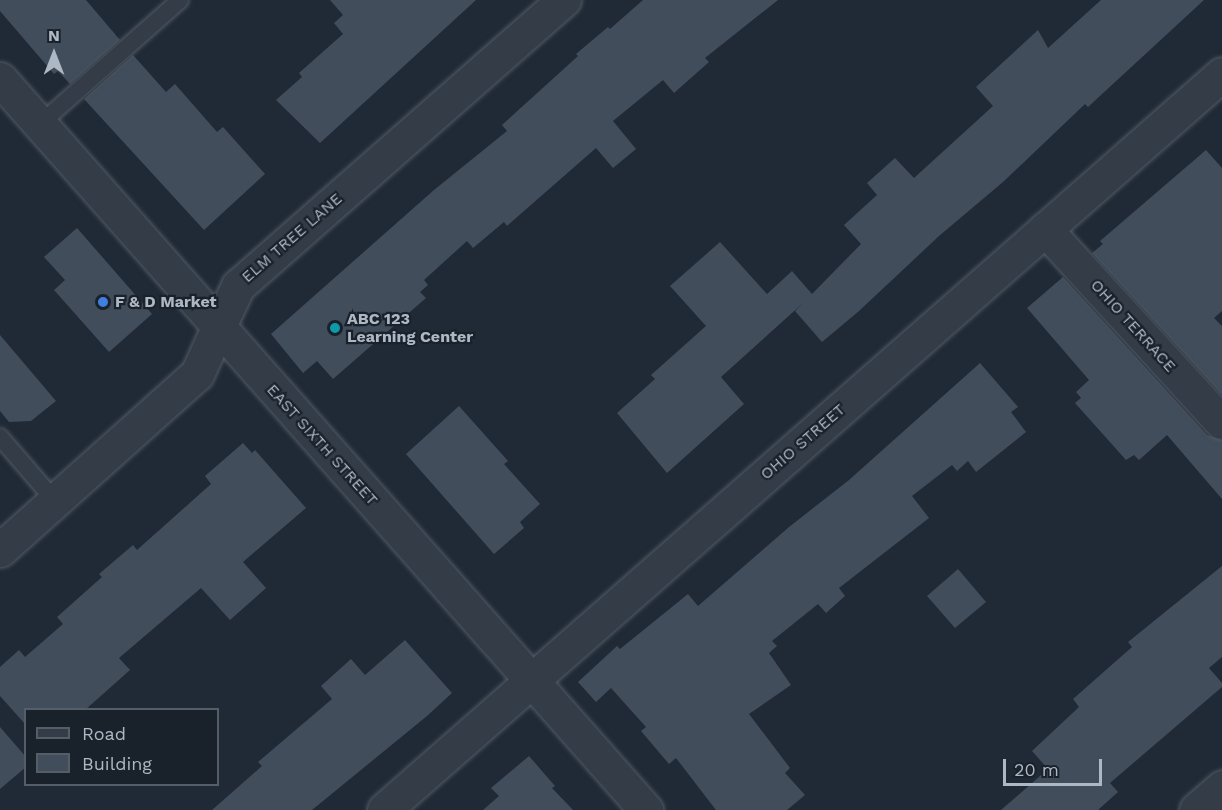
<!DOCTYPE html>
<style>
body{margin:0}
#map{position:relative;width:1222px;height:810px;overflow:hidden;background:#202a36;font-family:"Work Sans",sans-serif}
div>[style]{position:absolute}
.building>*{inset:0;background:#414d5b}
.roads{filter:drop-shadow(0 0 2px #515a65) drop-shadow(0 0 2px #515a65)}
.service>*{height:16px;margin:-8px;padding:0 8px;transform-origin:8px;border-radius:8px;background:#343c47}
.minor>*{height:33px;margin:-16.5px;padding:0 16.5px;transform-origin:16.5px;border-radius:16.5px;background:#343c47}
.tertiary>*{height:33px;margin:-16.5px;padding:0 16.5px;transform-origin:16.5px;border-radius:16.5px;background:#343c47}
.dots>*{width:16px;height:16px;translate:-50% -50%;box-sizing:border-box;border:3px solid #19212b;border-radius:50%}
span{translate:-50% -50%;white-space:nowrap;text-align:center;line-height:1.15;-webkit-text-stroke:4.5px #19212b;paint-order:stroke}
.street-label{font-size:16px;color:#aeb7c4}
.poi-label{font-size:16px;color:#aeb7c4;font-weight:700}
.left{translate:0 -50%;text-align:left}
.legend{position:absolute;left:24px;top:708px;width:195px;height:78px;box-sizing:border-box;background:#19212b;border:2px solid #555d68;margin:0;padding:8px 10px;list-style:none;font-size:18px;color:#aeb7c4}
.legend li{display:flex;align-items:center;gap:12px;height:30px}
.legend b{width:30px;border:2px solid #555d68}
.north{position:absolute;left:24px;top:24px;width:60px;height:60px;-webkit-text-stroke:4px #19212b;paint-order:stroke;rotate:0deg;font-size:16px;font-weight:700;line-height:24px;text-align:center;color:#aeb7c4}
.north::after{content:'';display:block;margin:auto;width:21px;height:27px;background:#aeb7c4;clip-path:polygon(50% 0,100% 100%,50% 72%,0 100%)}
.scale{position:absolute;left:1003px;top:759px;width:99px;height:27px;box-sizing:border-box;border:3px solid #aeb7c4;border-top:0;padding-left:8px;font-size:18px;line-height:21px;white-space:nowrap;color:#aeb7c4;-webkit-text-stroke:4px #19212b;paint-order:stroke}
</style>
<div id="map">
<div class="building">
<i style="clip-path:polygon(0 0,86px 0,120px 40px,70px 84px,58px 71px,54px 74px,0 11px)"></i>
<i style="clip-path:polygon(330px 0,476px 0,320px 143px,276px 100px,302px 77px,299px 73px,343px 34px,334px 23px,343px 15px)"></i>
<i style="clip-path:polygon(643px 0,778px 0,705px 58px,709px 62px,674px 93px,663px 80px,613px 121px,636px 149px,613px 168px,596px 148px,507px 226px,504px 222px,473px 248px,467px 241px,424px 280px,428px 285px,420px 292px,426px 298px,333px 379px,317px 361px,303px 373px,271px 334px,434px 190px,507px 131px,502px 125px,578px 56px,576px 54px,608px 27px,610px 29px)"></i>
<i style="clip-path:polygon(1101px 0,1204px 0,1088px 107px,1085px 104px,1003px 182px,939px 236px,859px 311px,822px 342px,795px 311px,803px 303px,721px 377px,744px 404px,667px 473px,617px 413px,655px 379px,651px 375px,706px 326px,670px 286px,720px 242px,767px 294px,792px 271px,812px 294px,861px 244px,844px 225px,877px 195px,867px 183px,895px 158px,914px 178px,993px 106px,976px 87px,1038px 30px,1048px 48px)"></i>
<i style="clip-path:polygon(133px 55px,166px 92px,175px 84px,217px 132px,223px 127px,265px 174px,204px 230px,84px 99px)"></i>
<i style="clip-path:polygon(1206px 150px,1222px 168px,1222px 311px,1214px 318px,1222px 326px,1222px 395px,1092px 253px,1103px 244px,1100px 241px)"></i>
<i style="clip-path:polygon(77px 228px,152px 314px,109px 352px,54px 290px,65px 280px,44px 257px)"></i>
<i style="clip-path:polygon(1063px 277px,1207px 435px,1222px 440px,1222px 499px,1167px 435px,1139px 460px,1134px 455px,1126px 460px,1075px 403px,1081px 398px,1076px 392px,1089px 380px,1027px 308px)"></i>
<i style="clip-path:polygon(0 335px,56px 401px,31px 421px,9px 422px,0 411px)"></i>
<i style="clip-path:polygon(980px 363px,1018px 407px,1011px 412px,1026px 432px,976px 472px,968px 461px,957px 471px,952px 465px,912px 496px,929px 518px,839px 588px,845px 596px,826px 613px,818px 604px,772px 641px,777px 646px,769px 653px,791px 685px,749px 714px,790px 768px,785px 773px,805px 795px,787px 810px,716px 810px,676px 758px,669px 764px,641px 731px,646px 727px,611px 688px,596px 702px,578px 682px,617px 646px,620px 649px,688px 594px,698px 606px,789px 527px,849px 480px)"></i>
<i style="clip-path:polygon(459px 406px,508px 461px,504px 464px,540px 504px,520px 522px,524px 528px,494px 554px,406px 454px)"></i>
<i style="clip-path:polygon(243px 443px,252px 453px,255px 450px,306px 508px,243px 562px,266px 588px,230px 620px,201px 588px,119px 658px,130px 670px,85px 710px,26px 710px,25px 724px,0 696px,0 667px,19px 650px,25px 657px,63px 624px,57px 617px,102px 577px,99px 574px,133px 545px,137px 550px,211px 484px,205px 476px)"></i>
<i style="clip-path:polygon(1222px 566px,1222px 657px,1209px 668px,1222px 683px,1222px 687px,1110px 783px,1118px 792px,1098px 810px,1001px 810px,1048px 769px,1032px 751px,1079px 707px,1073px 699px,1132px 647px,1128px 642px)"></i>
<i style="clip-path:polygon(958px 569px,986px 602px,955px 628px,927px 596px)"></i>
<i style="clip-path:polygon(405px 640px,452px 693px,427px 716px,312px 810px,212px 810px,262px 766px,258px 762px,332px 699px,321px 686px,351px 659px,365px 675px)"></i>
<i style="clip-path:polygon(0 727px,26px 757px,26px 767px,0 789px)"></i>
<i style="clip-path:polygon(529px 756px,555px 786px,552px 788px,573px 810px,483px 810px,499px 796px,491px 788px)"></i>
</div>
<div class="roads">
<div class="service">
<i style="left:40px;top:124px;width:187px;rotate:-41.5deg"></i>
<i style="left:0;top:437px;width:86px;rotate:49.3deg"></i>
</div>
<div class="minor">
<i style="left:1045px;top:229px;width:261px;rotate:47.6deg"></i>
<i style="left:218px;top:328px;width:47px;rotate:-64.5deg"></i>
<i style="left:238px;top:286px;width:434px;rotate:-41.3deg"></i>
<i style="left:384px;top:810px;width:1115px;rotate:-41.29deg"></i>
<i style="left:1196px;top:810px;width:35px;rotate:-41deg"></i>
</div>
<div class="tertiary">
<i style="left:0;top:79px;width:976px;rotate:48.53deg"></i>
<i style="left:0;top:550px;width:264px;rotate:-41.8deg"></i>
<i style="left:197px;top:374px;width:51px;rotate:-65.5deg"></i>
</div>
</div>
<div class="dots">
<i style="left:103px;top:302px;background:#3f7fe0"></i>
<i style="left:335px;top:328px;background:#0f9aa8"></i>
</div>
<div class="street-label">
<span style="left:292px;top:238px;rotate:-41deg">ELM TREE LANE</span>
<span style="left:1133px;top:326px;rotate:48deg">OHIO TERRACE</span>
<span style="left:803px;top:442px;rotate:-41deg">OHIO STREET</span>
<span style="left:322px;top:445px;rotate:48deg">EAST SIXTH STREET</span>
</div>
<div class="poi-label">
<span class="left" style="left:115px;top:302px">F &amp; D Market</span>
<span class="left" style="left:347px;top:328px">ABC 123<br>Learning Center</span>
</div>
<ul class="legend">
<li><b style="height:8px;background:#343c47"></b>Road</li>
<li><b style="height:16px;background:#414d5b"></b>Building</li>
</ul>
<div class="north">N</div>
<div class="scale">20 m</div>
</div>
